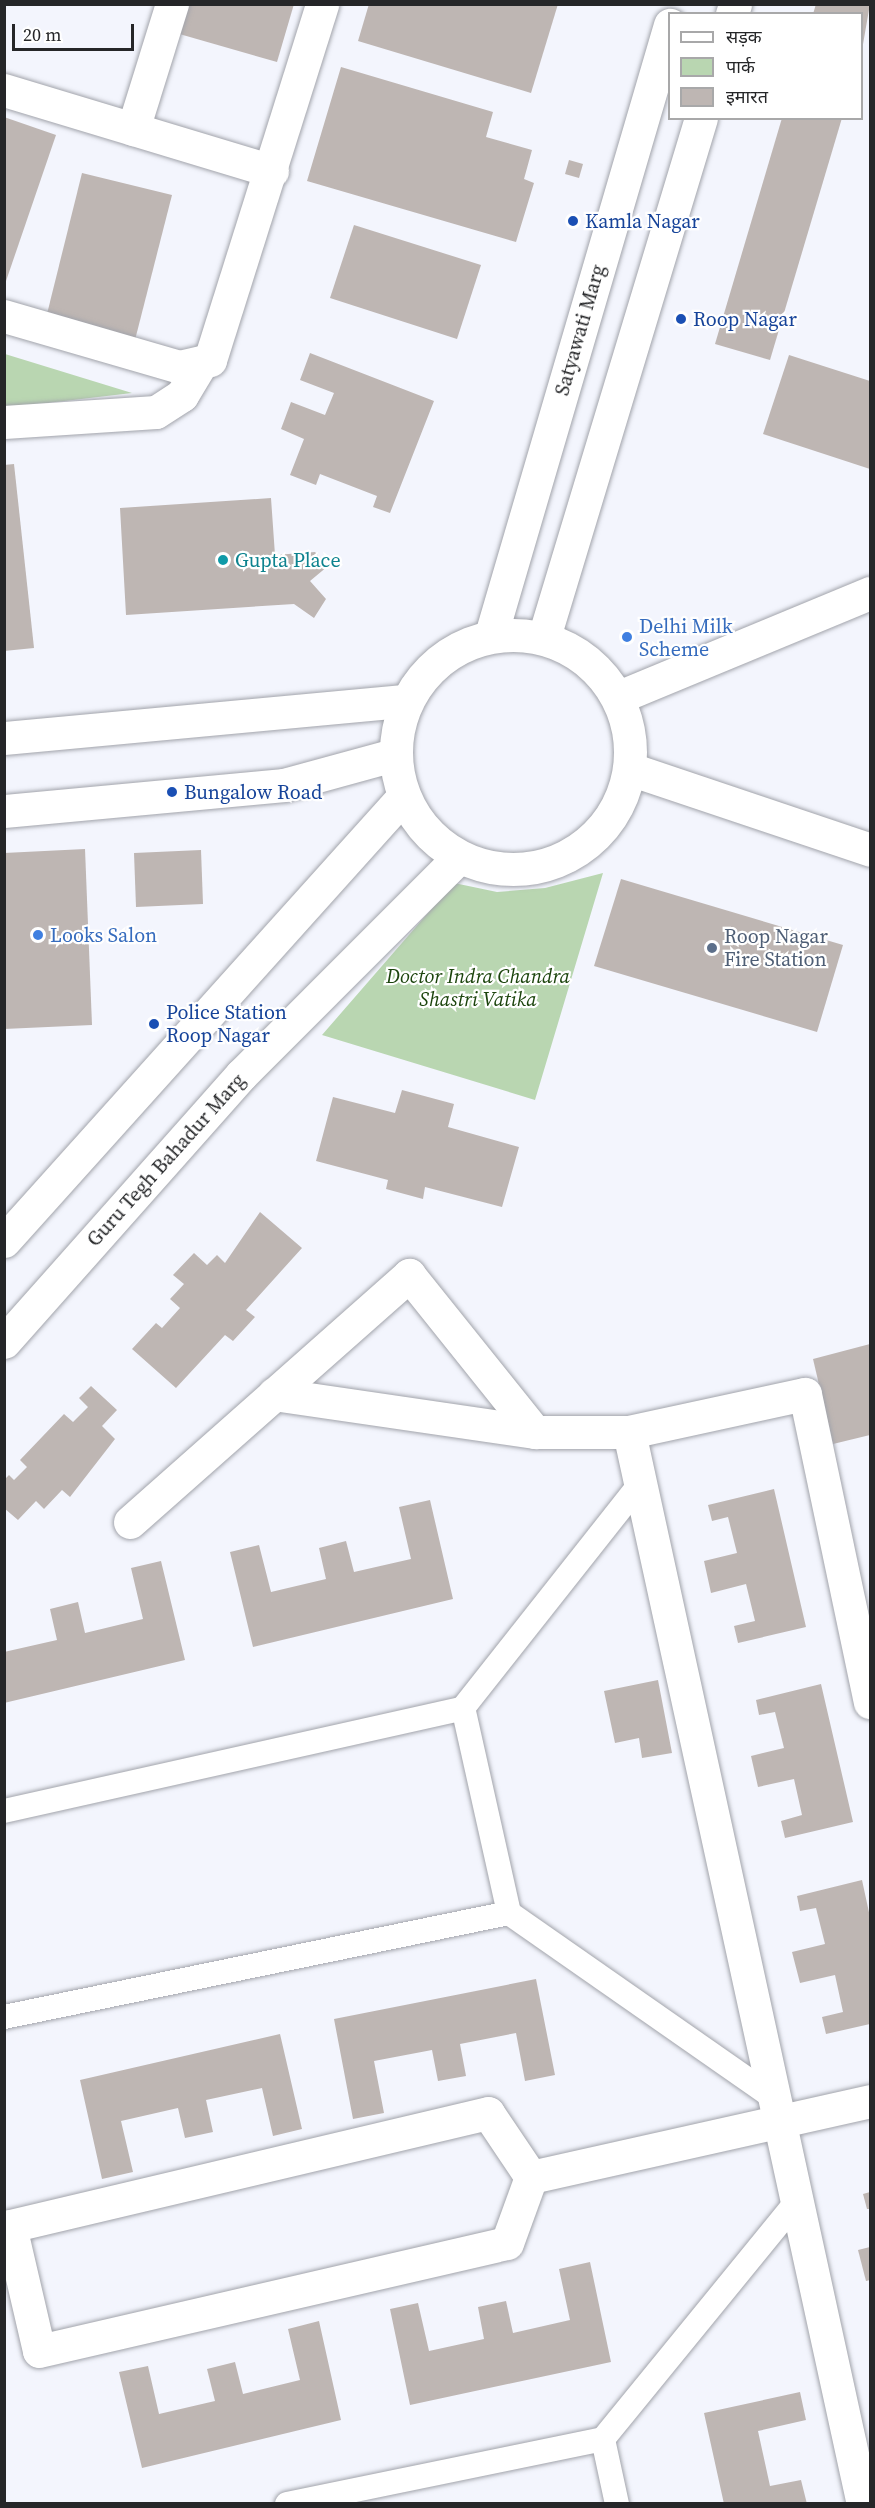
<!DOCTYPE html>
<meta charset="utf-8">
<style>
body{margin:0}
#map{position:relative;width:875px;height:2508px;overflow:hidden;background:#f3f5fd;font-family:"Source Serif 4","Noto Sans Devanagari",serif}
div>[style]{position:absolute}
.green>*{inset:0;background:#b9d6b1}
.building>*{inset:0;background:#beb6b3}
.roads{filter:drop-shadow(0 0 2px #a2a4ab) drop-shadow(0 0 2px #a2a4ab)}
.lane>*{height:24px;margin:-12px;padding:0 12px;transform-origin:12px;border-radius:12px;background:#fff}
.street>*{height:33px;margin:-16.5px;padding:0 16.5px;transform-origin:16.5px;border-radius:16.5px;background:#fff}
.secondary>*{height:33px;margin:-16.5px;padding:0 16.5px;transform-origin:16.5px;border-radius:16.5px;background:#fff}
.secondary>.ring{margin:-16.5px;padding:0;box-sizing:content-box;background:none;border:33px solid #fff;border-radius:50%}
.dots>*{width:16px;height:16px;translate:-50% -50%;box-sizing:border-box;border:3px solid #fff;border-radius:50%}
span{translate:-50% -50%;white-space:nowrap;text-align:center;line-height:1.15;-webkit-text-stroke:4.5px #fff;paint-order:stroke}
.transit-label{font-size:20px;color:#164399}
.left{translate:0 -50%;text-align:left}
.street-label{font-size:20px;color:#252628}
.culture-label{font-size:20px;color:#0d838f}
.shop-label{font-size:20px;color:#366cbe}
.service-label{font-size:20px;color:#4e5e75}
.park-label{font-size:20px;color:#1b440c;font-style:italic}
.frame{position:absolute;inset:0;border:6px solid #252628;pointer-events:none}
.legend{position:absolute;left:668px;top:12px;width:195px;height:108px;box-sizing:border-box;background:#fff;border:2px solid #a8a8a9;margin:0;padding:8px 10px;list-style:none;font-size:18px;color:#252628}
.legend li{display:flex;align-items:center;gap:12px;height:30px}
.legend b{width:30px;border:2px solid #a8a8a9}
.scale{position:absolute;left:12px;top:24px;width:122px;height:27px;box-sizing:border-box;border:3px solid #252628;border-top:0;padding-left:8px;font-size:18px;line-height:21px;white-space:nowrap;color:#252628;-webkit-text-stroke:4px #fff;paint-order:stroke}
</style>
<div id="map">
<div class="green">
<i style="clip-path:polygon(5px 354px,132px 393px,5px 408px)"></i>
<i style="clip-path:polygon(603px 873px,535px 1100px,322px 1035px,454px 883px,497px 892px,545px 888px)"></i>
</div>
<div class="building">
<i style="clip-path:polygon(177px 4px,294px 4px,277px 62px,169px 31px)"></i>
<i style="clip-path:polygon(369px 4px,558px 4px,531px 93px,358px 41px)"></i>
<i style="clip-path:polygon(816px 4px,870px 4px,862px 50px,862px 14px,813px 14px)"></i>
<i style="clip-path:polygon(341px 67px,493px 112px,486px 137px,532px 150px,524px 179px,534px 183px,516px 242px,307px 181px)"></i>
<i style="clip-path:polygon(4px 117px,56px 135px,5px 284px,4px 284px)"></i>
<i style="clip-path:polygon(782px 118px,842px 118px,770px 360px,715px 344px)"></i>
<i style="clip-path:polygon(569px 160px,583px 164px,579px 178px,565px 174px)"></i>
<i style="clip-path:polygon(82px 173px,172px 195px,135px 340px,46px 318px)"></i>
<i style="clip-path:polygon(354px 225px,481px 265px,457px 339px,330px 298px)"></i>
<i style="clip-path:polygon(310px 353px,434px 401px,390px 513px,373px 507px,377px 496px,320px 474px,316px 485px,290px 475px,304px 439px,281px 429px,291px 402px,325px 415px,334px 393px,300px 380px)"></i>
<i style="clip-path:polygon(789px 355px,870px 381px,870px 469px,763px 434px)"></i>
<i style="clip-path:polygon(14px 464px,34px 648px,4px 651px,4px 465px)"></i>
<i style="clip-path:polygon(271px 498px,275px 555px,315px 552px,328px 566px,310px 581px,326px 599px,314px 618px,294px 604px,126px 615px,120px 508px)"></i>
<i style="clip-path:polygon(85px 849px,92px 1025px,4px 1029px,4px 853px)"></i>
<i style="clip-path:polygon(201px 850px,203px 904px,136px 907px,134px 853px)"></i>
<i style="clip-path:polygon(621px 879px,843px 945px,817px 1032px,594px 966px)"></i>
<i style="clip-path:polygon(402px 1090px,454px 1104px,448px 1127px,519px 1147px,502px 1207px,425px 1187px,423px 1199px,386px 1189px,388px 1180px,316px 1161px,333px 1097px,395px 1113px)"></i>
<i style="clip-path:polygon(260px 1212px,302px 1248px,246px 1310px,255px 1317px,233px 1341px,225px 1335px,176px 1388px,132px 1349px,156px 1323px,162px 1328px,180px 1308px,170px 1299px,184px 1284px,173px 1275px,194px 1253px,207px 1265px,217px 1255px,225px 1263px)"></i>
<i style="clip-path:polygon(870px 1344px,870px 1435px,833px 1444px,813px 1359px)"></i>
<i style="clip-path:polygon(91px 1386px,117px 1410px,102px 1426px,115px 1439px,70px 1497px,62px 1490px,44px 1509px,36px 1501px,18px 1520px,4px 1508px,4px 1480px,9px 1475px,14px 1480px,27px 1467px,20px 1460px,64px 1414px,73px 1422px,88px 1407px,79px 1398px)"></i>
<i style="clip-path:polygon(774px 1489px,806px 1627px,738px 1643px,734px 1626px,755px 1621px,746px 1584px,711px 1593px,704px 1561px,737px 1553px,728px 1517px,712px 1521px,708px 1505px)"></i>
<i style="clip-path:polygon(430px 1500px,453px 1599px,253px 1647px,230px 1552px,259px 1545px,271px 1592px,326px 1579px,319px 1548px,346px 1541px,354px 1572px,411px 1559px,399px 1507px)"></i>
<i style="clip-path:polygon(161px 1561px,185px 1660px,4px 1703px,4px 1652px,57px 1640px,50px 1609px,78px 1602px,85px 1633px,143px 1619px,131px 1568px)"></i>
<i style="clip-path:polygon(658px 1680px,672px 1753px,642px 1758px,639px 1738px,615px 1743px,604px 1691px)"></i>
<i style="clip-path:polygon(821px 1684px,853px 1822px,785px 1838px,781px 1821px,802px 1815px,794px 1779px,758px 1787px,751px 1756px,784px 1748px,775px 1712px,759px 1715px,756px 1700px)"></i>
<i style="clip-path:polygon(862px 1880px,870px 1917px,870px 2024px,826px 2034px,822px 2017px,843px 2012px,835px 1975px,800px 1983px,792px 1952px,825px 1944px,816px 1908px,800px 1911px,797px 1896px)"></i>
<i style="clip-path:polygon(536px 1979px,555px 2075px,525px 2081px,516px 2033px,460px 2044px,466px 2076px,438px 2081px,432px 2050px,374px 2061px,384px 2113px,353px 2119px,334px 2019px)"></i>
<i style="clip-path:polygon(280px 2034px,302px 2129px,273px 2136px,262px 2088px,206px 2100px,213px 2132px,185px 2138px,178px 2108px,121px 2121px,133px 2172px,102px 2179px,80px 2080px)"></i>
<i style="clip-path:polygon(870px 2192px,870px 2209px,867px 2209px,863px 2194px)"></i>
<i style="clip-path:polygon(870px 2247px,870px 2280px,866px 2281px,858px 2250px)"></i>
<i style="clip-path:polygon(590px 2262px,611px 2362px,410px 2405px,390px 2309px,418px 2303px,429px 2351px,484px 2339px,478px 2307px,506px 2301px,513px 2333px,570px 2320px,559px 2269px)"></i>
<i style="clip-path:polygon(319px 2321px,341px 2420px,142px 2468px,119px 2372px,148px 2366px,159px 2414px,215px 2401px,207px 2369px,235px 2362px,243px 2394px,300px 2380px,288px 2329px)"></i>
<i style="clip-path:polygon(800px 2392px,806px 2420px,758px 2431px,770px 2486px,801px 2480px,807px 2504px,724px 2504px,704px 2413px)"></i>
</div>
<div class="roads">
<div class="lane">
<i style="left:4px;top:1811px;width:470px;rotate:-12.6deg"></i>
<i style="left:463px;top:1708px;width:287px;rotate:-51.7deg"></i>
<i style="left:509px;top:1913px;width:325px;rotate:34.9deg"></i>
<i style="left:4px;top:2017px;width:516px;rotate:-11.64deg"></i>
<i style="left:509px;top:1913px;width:210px;rotate:-102.6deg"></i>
<i style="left:287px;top:2504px;width:323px;rotate:-11.6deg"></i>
<i style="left:617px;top:2504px;width:66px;rotate:-102.2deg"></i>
<i style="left:603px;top:2439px;width:307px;rotate:-50.8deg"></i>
</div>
<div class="street">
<i style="left:4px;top:90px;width:280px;rotate:16.8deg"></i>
<i style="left:133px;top:129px;width:131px;rotate:-72.7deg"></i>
<i style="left:4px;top:316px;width:182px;rotate:16.2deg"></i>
<i style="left:179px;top:367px;width:32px;rotate:-13deg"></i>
<i style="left:210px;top:360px;width:373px;rotate:-72.5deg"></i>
<i style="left:4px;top:422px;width:152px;rotate:-3.8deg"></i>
<i style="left:156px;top:412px;width:31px;rotate:-33deg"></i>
<i style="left:182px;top:395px;width:33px;rotate:-59deg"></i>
<i style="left:619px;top:697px;width:272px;rotate:-22.5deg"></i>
<i style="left:630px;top:769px;width:253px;rotate:18.6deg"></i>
<i style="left:274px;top:1394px;width:264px;rotate:8.3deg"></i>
<i style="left:629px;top:1432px;width:1097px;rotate:77.69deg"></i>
<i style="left:130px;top:1522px;width:373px;rotate:-41.5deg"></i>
<i style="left:409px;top:1275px;width:201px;rotate:51.3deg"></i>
<i style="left:535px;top:1432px;width:94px"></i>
<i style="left:629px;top:1432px;width:180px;rotate:-12.2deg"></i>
<i style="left:805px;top:1394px;width:315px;rotate:78.1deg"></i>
<i style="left:531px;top:2177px;width:77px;rotate:-123.9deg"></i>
<i style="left:488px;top:2113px;width:491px;rotate:166.7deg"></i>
<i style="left:10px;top:2226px;width:128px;rotate:76.9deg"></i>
<i style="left:39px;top:2351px;width:480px;rotate:-13deg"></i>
<i style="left:507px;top:2243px;width:70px;rotate:-70deg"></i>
<i style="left:531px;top:2177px;width:347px;rotate:-12.6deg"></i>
</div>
<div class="secondary">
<i style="left:732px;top:14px;width:10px;rotate:-73deg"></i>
<i class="ring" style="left:396px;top:635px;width:201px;height:201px"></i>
<i style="left:491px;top:635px;width:636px;rotate:-73.65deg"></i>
<i style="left:544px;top:637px;width:542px;rotate:-73.17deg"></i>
<i style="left:4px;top:738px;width:404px;rotate:-5.3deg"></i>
<i style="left:4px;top:811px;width:281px;rotate:-5.3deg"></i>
<i style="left:284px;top:785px;width:114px;rotate:-15.3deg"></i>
<i style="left:4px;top:1241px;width:597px;rotate:-48.06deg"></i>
<i style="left:4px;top:1342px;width:357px;rotate:-48.4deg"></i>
<i style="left:241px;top:1075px;width:308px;rotate:-45deg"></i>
</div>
</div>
<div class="dots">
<i style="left:573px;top:221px;background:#1a4fb4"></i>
<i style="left:681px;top:319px;background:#1a4fb4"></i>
<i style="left:223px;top:560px;background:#0f9aa8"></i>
<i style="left:627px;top:637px;background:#3f7fe0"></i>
<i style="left:172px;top:792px;background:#1a4fb4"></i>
<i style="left:38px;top:935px;background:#3f7fe0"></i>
<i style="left:712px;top:948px;background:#5c6f8a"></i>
<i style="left:154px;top:1024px;background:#1a4fb4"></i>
</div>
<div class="transit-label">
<span class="left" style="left:585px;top:221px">Kamla Nagar</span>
<span class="left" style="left:693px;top:319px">Roop Nagar</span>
<span class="left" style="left:184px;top:792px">Bungalow Road</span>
<span class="left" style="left:166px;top:1024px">Police Station<br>Roop Nagar</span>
</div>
<div class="street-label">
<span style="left:580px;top:330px;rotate:-74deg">Satyawati Marg</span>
<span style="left:166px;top:1160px;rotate:-48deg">Guru Tegh Bahadur Marg</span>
</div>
<div class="culture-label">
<span class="left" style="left:235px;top:560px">Gupta Place</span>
</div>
<div class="shop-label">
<span class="left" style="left:639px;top:638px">Delhi Milk<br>Scheme</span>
<span class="left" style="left:50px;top:935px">Looks Salon</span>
</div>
<div class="service-label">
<span class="left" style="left:724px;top:948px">Roop Nagar<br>Fire Station</span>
</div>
<div class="park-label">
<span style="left:478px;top:988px">Doctor Indra Chandra<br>Shastri Vatika</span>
</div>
<div class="frame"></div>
<ul class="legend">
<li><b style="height:8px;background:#fff"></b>सड़क</li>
<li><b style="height:16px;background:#b9d6b1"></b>पार्क</li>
<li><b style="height:16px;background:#beb6b3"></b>इमारत</li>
</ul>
<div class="scale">20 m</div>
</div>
